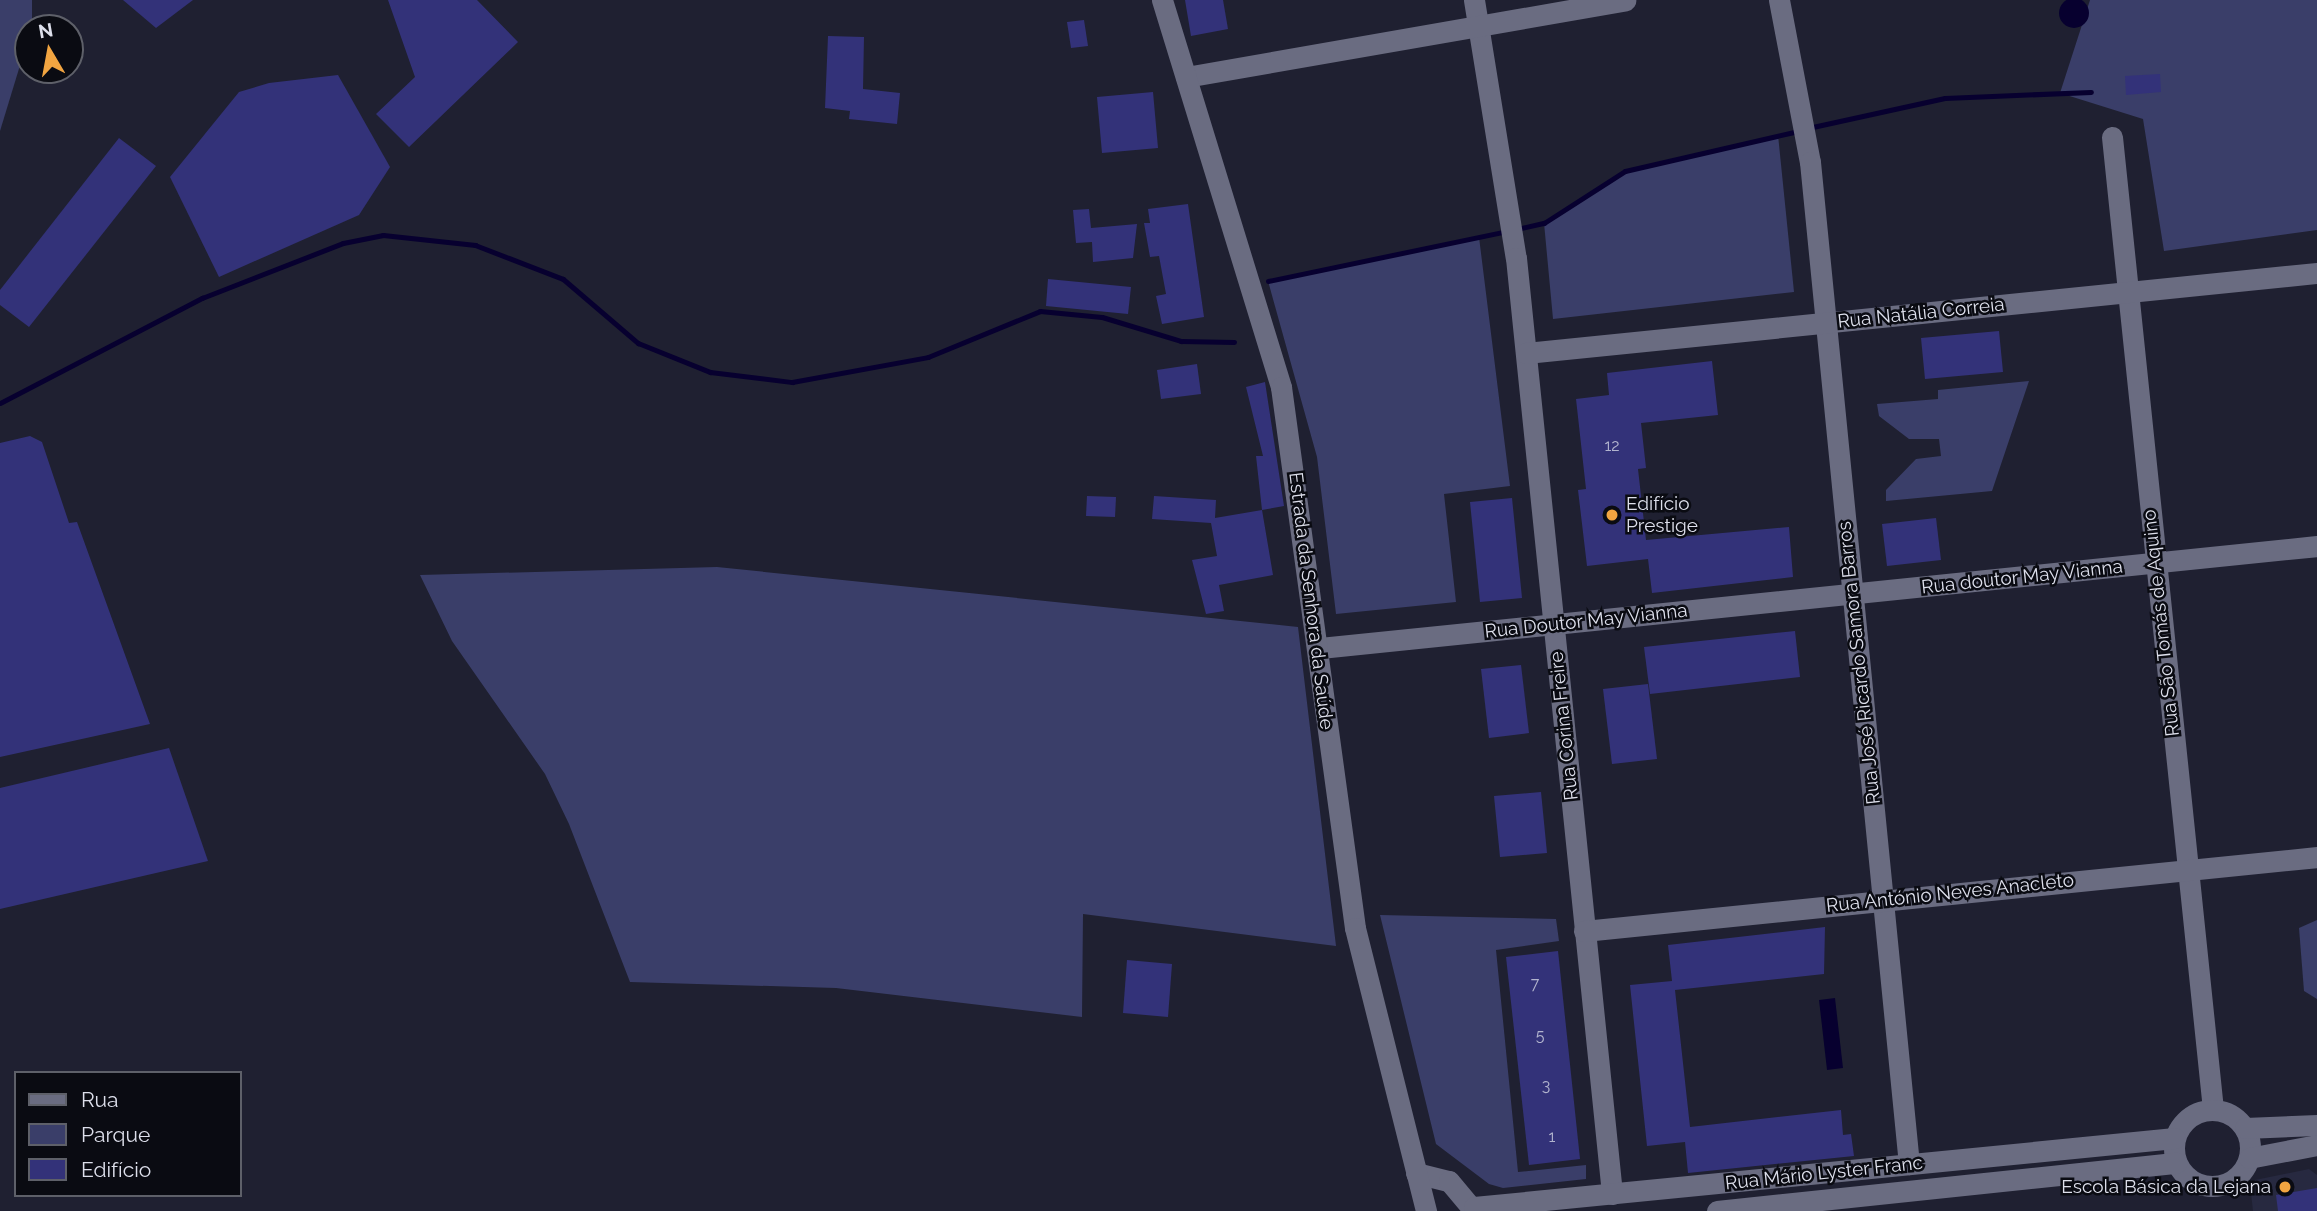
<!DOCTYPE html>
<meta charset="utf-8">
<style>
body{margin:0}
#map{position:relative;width:2317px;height:1211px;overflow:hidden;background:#1f2031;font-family:Raleway,sans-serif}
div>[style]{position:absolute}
.built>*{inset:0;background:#272940}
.green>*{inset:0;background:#3a3e69}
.water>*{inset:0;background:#07002f}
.round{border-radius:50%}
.stream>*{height:5px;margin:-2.5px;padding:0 2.5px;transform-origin:2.5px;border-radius:2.5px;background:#07002f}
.building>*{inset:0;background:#333279}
.street>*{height:21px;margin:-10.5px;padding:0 10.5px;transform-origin:10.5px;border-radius:10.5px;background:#6a6c81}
.street>.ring{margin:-10.5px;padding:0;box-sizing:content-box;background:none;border:21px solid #6a6c81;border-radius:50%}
.secondary>*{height:21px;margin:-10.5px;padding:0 10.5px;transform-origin:10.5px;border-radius:10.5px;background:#6a6c81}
.dots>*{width:19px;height:19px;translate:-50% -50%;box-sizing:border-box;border:4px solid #0a0b12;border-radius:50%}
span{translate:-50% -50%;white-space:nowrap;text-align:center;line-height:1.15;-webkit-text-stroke:5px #0a0b12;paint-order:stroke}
.number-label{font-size:16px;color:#b2b4ce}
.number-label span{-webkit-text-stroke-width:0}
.street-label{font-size:19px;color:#dddfeb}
.poi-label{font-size:19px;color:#dddfeb}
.left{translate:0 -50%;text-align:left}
.right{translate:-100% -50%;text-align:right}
.legend{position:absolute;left:14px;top:1071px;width:228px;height:126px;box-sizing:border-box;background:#0a0b12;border:2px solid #5e6069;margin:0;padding:9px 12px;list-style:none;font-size:21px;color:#dddfeb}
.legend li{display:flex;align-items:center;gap:14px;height:35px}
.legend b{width:35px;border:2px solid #5e6069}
.north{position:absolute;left:14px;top:14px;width:70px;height:70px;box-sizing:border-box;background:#0a0b12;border:2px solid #5e6069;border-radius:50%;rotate:350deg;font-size:19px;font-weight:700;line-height:28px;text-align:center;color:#dddfeb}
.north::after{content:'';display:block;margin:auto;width:24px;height:32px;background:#f2a541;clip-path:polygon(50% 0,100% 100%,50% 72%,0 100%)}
</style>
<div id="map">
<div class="built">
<i style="clip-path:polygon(2309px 1169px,2317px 1175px,2317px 1211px,2253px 1211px,2251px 1193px,2255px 1180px)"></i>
</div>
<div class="green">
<i style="clip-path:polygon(0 0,32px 0,32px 26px,0 131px)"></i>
<i style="clip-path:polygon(2090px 0,2317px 0,2317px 230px,2164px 251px,2143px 119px,2060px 93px)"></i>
<i style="clip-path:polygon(1778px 135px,1794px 292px,1553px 319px,1544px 223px,1625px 171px)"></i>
<i style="clip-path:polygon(1479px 237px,1510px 486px,1444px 494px,1456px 602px,1336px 614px,1317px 457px,1268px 281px)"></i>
<i style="clip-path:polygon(2029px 381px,1992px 491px,1886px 501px,1886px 490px,1916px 459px,1941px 456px,1939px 439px,1909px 439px,1879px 416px,1877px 404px,1938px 399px,1938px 390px)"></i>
<i style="clip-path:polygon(717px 567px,1298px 627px,1336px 946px,1083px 914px,1082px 1017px,836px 988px,630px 982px,569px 824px,545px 774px,452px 641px,420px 575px)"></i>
<i style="clip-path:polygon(1380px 915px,1556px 919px,1559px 941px,1496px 950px,1518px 1172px,1586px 1165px,1586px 1179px,1503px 1188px,1489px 1184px,1436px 1144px)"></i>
<i style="clip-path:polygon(2317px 920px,2317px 999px,2304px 991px,2299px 928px)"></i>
</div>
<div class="water">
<i class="round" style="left:2059px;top:-2px;width:30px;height:30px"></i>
<i style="clip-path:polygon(1835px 998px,1843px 1068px,1827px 1070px,1819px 1000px)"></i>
</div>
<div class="stream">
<i style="left:1808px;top:128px;width:140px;rotate:-12.4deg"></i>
<i style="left:1945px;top:98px;width:146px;rotate:-2.4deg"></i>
<i style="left:1517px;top:229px;width:28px;rotate:-13deg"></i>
<i style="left:1544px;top:223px;width:96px;rotate:-32.7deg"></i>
<i style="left:1625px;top:171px;width:178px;rotate:-13deg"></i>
<i style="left:1268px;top:281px;width:244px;rotate:-11.8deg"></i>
<i style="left:0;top:403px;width:228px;rotate:-27.5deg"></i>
<i style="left:202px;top:298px;width:151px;rotate:-21.3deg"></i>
<i style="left:343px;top:243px;width:41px;rotate:-11.3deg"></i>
<i style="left:383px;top:235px;width:93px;rotate:6.2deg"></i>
<i style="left:475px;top:245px;width:94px;rotate:21.1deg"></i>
<i style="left:563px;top:279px;width:99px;rotate:40.5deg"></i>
<i style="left:638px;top:343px;width:78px;rotate:21.9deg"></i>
<i style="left:710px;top:372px;width:83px;rotate:7deg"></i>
<i style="left:792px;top:382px;width:138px;rotate:-10.4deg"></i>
<i style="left:928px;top:357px;width:121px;rotate:-22.3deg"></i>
<i style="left:1040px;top:311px;width:62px;rotate:5.5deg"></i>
<i style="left:1102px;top:317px;width:83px;rotate:16.9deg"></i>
<i style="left:1181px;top:341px;width:53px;rotate:1.1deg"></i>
</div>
<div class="building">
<i style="clip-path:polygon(123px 0,193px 0,156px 28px)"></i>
<i style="clip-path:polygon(388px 0,477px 0,518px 42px,409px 147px,376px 114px,415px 77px)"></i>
<i style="clip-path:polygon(1185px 0,1223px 0,1228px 29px,1191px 36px)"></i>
<i style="clip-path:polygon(1084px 20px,1088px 46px,1071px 48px,1067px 22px)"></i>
<i style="clip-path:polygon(828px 36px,864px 37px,863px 89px,900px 93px,897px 124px,849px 119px,850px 111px,825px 108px)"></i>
<i style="clip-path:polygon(2160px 74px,2161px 92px,2126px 95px,2125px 76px)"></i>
<i style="clip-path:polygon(338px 75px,390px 167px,359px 215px,219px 277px,170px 177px,239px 92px,269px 83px)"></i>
<i style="clip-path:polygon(1153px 92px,1158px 148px,1102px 153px,1097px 97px)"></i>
<i style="clip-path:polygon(119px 138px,156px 166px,29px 327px,0 305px,0 290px)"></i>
<i style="clip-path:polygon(1188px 204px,1204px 317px,1162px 324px,1156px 296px,1166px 294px,1159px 256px,1150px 257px,1144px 223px,1150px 223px,1148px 209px)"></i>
<i style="clip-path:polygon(1089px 209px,1091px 228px,1137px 224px,1133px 258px,1093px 262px,1092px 242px,1076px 243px,1073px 210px)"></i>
<i style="clip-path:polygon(1048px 279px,1131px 287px,1128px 314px,1046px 306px)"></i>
<i style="clip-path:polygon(1999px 331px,2003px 372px,1925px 379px,1921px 338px)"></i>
<i style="clip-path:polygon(1712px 361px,1718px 415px,1641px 423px,1646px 468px,1638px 469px,1646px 540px,1789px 527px,1793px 577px,1652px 593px,1648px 559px,1587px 566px,1578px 490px,1586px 489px,1576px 399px,1609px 395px,1607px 373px)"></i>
<i style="clip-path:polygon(1197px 364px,1201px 394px,1161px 399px,1157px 370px)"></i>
<i style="clip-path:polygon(1265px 382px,1284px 506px,1262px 510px,1273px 575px,1219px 585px,1224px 611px,1206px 614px,1192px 560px,1217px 556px,1211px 523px,1152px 519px,1154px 496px,1216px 500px,1215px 518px,1262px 510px,1256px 456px,1263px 456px,1246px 387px)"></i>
<i style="clip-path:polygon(30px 436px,42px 442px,69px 523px,77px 522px,150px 724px,0 757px,0 443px)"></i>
<i style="clip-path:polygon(1087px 496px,1116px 497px,1115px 517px,1086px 516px)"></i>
<i style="clip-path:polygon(1512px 498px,1522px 598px,1480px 602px,1470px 502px)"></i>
<i style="clip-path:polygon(1936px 518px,1941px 560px,1887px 566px,1882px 524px)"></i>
<i style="clip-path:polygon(1795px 631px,1800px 677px,1650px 694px,1644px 647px)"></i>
<i style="clip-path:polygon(1521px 665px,1529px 733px,1489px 738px,1481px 669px)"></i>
<i style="clip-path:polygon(1648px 684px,1657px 759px,1612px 764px,1603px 689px)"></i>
<i style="clip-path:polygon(169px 748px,208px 861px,0 909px,0 788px)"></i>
<i style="clip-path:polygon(1541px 792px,1547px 853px,1500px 857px,1494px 796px)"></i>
<i style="clip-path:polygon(1825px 927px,1824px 974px,1675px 990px,1690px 1127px,1841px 1110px,1843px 1135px,1851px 1134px,1854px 1156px,1688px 1173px,1685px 1142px,1647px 1146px,1630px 985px,1672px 981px,1668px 945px)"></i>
<i style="clip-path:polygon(1558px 951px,1580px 1159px,1529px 1165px,1506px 957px)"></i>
<i style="clip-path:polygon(1127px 960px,1172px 964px,1168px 1017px,1123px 1013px)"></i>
<i style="clip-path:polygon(2317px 1188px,2317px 1211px,2278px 1211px,2276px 1195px)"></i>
</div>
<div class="street">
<i style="left:1474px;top:0;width:261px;rotate:80.8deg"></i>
<i style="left:1516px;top:258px;width:941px;rotate:84.14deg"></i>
<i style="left:1779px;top:0;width:165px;rotate:79.2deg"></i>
<i style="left:1810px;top:162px;width:1007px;rotate:84.36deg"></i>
<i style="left:1186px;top:77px;width:446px;rotate:-9.9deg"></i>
<i style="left:2112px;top:137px;width:977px;rotate:84.07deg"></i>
<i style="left:1526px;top:353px;width:795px;rotate:-5.78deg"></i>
<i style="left:1320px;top:648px;width:1002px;rotate:-5.84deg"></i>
<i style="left:1584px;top:931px;width:737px;rotate:-5.76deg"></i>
<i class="ring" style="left:2174px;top:1110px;width:55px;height:55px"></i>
<i style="left:2245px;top:1128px;width:72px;rotate:-2.4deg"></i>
<i style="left:2249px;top:1158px;width:69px;rotate:-10.8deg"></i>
<i style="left:1416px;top:1173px;width:34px;rotate:14deg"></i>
<i style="left:1449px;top:1181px;width:39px;rotate:50deg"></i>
<i style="left:1474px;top:1207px;width:704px;rotate:-5.62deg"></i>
<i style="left:1717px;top:1211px;width:462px;rotate:-6deg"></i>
</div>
<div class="secondary">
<i style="left:1162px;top:0;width:405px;rotate:72.9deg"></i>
<i style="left:1281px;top:387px;width:546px;rotate:82.21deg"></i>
<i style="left:1355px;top:928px;width:292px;rotate:75.9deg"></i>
</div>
<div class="dots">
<i style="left:1612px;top:515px;background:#f2a541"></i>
<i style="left:2285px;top:1187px;background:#f2a541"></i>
</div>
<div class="number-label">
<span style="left:1612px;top:446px">12</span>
<span style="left:1535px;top:984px">7</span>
<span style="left:1540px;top:1036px">5</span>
<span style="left:1546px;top:1086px">3</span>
<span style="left:1552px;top:1137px">1</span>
</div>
<div class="street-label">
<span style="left:1921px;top:313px;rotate:-6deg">Rua Natália Correia</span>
<span style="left:2022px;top:577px;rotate:-6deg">Rua doutor May Vianna</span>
<span style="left:1311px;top:601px;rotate:83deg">Estrada da Senhora da Saúde</span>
<span style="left:1586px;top:621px;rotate:-6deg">Rua Doutor May Vianna</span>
<span style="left:2161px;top:623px;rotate:-96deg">Rua São Tomás de Aquino</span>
<span style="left:1859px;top:663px;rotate:-96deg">Rua José Ricardo Samora Barros</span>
<span style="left:1564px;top:726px;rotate:-96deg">Rua Corina Freire</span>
<span style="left:1950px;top:893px;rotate:-6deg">Rua António Neves Anacleto</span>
<span style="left:1824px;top:1173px;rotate:-6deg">Rua Mário Lyster Franc</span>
</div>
<div class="poi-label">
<span class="left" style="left:1626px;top:515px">Edifício<br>Prestige</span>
<span class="right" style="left:2271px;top:1187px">Escola Básica da Lejana</span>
</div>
<ul class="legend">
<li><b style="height:9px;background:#6a6c81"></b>Rua</li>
<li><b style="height:19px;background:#3a3e69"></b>Parque</li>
<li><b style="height:19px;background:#333279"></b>Edifício</li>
</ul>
<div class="north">N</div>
</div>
